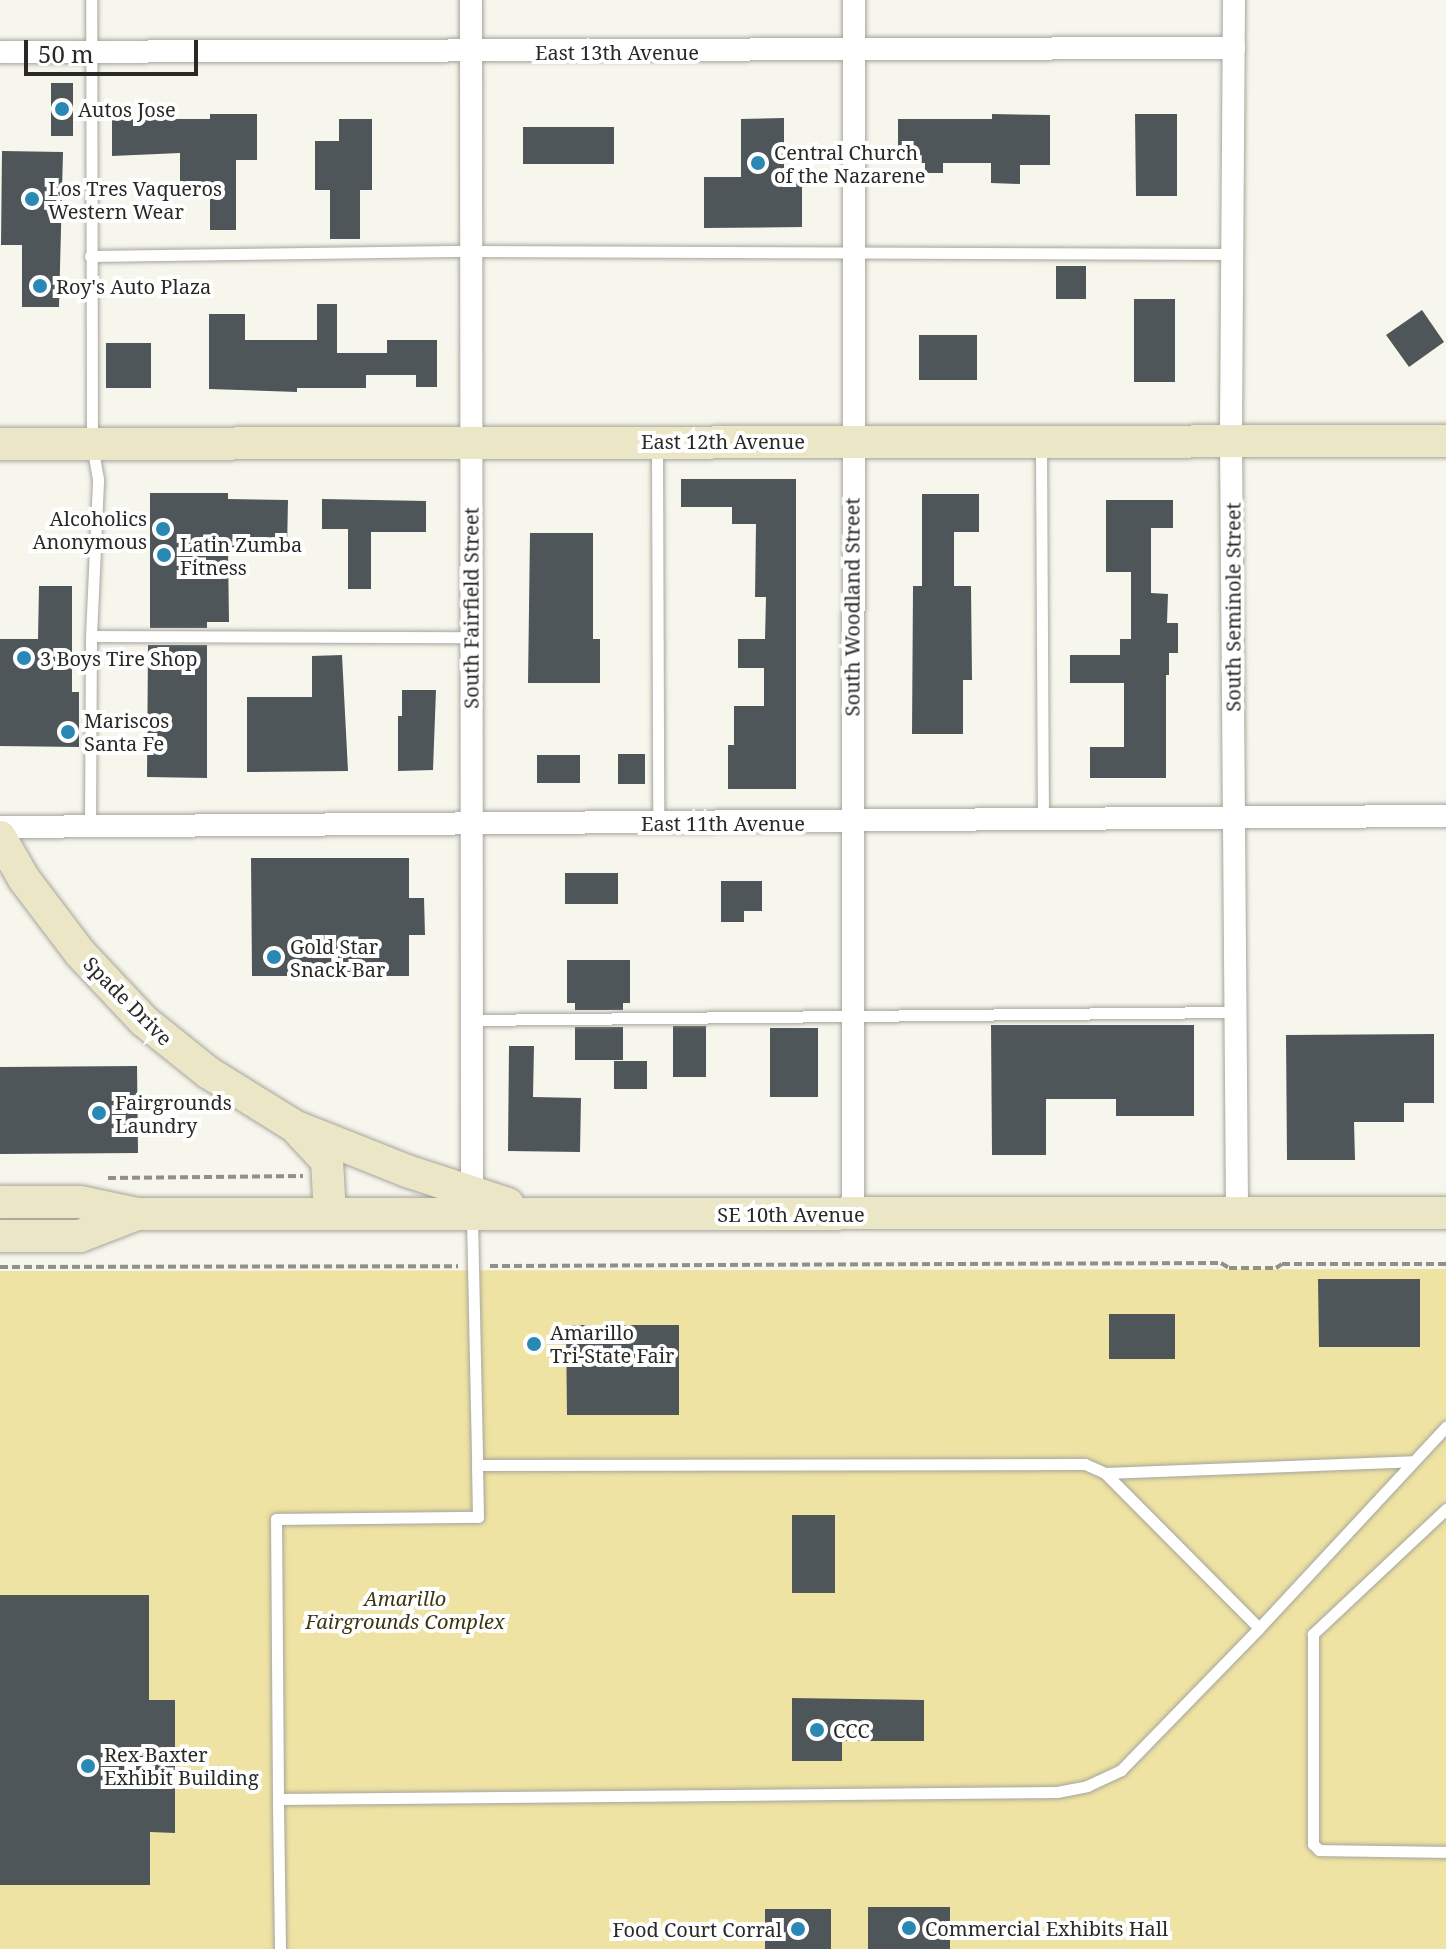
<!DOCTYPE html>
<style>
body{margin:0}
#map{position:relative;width:1446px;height:1949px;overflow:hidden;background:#f7f6ed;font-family:"Noto Serif",serif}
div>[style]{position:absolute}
.green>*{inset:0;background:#eee3a3}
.building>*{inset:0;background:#4e565a}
.path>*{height:4px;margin-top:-2px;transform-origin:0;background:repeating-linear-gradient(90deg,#909089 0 8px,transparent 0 12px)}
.roads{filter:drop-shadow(0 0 2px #a6a59c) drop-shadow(0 0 2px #a6a59c)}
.lane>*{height:11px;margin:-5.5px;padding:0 5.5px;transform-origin:5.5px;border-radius:5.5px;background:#fff}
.street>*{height:22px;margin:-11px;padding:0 11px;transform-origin:11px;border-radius:11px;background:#fff}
.secondary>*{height:32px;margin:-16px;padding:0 16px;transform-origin:16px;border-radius:16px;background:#ebe6c5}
.dots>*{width:22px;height:22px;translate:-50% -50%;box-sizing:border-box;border:4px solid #fff;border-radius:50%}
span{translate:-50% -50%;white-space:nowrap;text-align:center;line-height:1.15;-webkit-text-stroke:8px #fff;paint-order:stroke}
.street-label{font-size:20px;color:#292925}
.poi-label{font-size:20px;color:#292925}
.left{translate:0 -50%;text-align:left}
.right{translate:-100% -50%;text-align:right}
.park-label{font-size:20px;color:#3c360f;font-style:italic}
.scale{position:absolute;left:24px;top:40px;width:174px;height:36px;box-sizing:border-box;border:4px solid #292925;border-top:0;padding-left:10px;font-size:24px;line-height:28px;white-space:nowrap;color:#292925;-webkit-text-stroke:6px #fff;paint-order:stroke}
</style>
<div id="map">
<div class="green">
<i style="clip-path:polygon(1446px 1269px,1446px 1949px,0 1949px,0 1271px)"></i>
</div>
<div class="building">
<i style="clip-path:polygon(51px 83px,73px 83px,73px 136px,51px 136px)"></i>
<i style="clip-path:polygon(210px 114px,257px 114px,257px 160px,236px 160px,236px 230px,210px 230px,210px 197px,180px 197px,180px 153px,112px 156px,112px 119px,210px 119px)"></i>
<i style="clip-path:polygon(992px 114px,1050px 115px,1050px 165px,1020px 165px,1020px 184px,991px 183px,991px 163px,943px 163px,943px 173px,925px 173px,925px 163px,898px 163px,898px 119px,992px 119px)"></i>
<i style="clip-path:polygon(1135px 114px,1177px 114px,1177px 196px,1136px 196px)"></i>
<i style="clip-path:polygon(784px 118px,784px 179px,802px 179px,802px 227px,704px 228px,704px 177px,741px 177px,741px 119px)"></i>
<i style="clip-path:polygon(339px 119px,372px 119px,372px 190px,360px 190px,360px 239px,330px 239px,330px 190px,315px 190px,315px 141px,339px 141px)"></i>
<i style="clip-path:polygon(523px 127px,614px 127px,614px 164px,523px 164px)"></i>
<i style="clip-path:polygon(2px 151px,63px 152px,59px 307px,22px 307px,22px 245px,1px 245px)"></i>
<i style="clip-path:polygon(1056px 266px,1086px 266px,1086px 299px,1056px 299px)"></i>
<i style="clip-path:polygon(1134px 299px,1175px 299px,1175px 382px,1134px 382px)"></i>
<i style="clip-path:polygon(317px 304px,337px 304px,337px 353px,387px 353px,387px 340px,437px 340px,437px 387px,416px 387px,416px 375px,366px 375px,366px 388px,297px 388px,297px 392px,209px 389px,209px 314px,245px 314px,245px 340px,317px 340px)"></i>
<i style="clip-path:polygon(1422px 310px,1444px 342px,1409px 367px,1386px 335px)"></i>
<i style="clip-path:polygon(919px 335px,977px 335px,977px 380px,919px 380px)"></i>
<i style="clip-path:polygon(106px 343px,151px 343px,151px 388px,106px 388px)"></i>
<i style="clip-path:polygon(681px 479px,796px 479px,796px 789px,728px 789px,728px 745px,734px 745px,734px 706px,764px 706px,764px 668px,738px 668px,738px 639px,765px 639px,766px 597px,755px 597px,756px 524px,732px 524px,732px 507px,681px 507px)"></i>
<i style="clip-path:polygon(150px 493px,228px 493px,228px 499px,288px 500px,287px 551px,228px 550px,229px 622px,207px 622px,207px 628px,150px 628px)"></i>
<i style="clip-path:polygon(922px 494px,979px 494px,979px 532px,954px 532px,954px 586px,971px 586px,972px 680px,963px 680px,963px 734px,912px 734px,913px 586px,922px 586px)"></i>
<i style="clip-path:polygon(322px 499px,426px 501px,426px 532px,371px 532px,371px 589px,348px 589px,348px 529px,322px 529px)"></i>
<i style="clip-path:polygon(1106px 500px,1173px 500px,1173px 528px,1151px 528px,1151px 593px,1168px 594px,1167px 623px,1178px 623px,1178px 653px,1169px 653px,1169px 675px,1166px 675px,1166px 778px,1090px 778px,1090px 747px,1124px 747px,1124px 683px,1070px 683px,1070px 655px,1120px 655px,1120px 639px,1131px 639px,1131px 572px,1106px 572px)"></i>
<i style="clip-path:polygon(530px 533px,593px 533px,593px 639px,600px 639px,600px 683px,528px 683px)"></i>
<i style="clip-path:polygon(39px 586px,72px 586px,72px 692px,79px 692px,79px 747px,0 746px,0 639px,38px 639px)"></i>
<i style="clip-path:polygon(148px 645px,207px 645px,207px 778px,147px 777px)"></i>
<i style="clip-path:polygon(342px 655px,348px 771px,247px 772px,247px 697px,312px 697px,312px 656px)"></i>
<i style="clip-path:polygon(402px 690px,436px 690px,433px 770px,398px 771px,398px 716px,402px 716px)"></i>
<i style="clip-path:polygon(618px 754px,645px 754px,645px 784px,618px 784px)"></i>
<i style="clip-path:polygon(537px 755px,580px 755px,580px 783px,537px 783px)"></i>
<i style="clip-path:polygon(251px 858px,409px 858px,409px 898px,424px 898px,425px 935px,409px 935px,409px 976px,252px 976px)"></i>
<i style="clip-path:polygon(565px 873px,618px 873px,618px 904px,565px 904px)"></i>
<i style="clip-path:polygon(721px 881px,762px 881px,762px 911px,744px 911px,744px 922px,721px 922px)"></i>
<i style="clip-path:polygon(567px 960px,630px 960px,630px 1003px,623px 1003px,623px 1010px,575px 1010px,575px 1003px,567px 1003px)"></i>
<i style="clip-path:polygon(991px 1025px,1194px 1025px,1194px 1116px,1116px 1116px,1116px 1099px,1046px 1099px,1046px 1155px,992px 1155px)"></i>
<i style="clip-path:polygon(673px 1026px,706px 1026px,706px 1077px,673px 1077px)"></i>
<i style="clip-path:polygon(575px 1027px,623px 1027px,623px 1060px,575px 1060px)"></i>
<i style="clip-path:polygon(770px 1028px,818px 1028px,818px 1097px,770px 1097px)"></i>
<i style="clip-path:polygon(1434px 1034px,1434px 1103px,1404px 1103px,1404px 1122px,1354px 1122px,1355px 1160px,1287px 1160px,1286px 1035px)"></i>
<i style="clip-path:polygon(509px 1046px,534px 1046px,533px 1097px,581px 1098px,580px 1152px,508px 1151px)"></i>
<i style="clip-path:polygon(614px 1061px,647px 1061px,647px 1089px,614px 1089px)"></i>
<i style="clip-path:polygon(137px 1066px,138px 1153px,0 1154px,0 1067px)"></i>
<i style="clip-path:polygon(1318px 1279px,1420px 1279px,1420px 1347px,1319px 1347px)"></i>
<i style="clip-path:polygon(1109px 1314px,1175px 1314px,1175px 1359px,1109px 1359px)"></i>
<i style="clip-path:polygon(566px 1325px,679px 1325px,679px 1415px,567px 1415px)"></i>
<i style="clip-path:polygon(792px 1515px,835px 1515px,835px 1593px,792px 1593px)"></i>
<i style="clip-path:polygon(0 1595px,149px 1595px,149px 1700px,175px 1700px,175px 1833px,150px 1832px,150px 1885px,0 1885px)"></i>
<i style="clip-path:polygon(792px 1698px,924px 1700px,924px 1741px,842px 1741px,842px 1761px,792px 1761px)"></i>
<i style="clip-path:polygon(868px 1907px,950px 1907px,950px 1949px,868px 1949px)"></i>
<i style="clip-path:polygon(765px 1909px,831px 1909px,831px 1949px,765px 1949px)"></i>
</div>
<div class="path">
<i style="left:108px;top:1178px;width:195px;rotate:-0.6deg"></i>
<i style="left:490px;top:1266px;width:731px;rotate:-0.24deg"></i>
<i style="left:1221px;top:1263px;width:9px;rotate:32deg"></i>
<i style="left:1229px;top:1268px;width:47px"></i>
<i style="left:1276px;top:1268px;width:7px;rotate:-34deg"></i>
<i style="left:1282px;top:1264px;width:164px"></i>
<i style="left:0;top:1267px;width:458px;rotate:-0.1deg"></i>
</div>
<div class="roads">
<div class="lane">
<i style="left:90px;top:256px;width:381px;rotate:-0.8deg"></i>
<i style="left:471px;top:251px;width:761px;rotate:0.23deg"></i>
<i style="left:657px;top:446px;width:378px;rotate:89.8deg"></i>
<i style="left:1041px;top:446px;width:374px;rotate:89.7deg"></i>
<i style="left:91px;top:636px;width:380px;rotate:0.2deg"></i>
<i style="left:90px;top:827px;width:191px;rotate:-89.7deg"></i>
<i style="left:91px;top:636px;width:157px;rotate:-87.4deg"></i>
<i style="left:98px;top:479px;width:36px;rotate:-100deg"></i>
<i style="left:92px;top:444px;width:444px;rotate:-90.1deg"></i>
<i style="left:469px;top:1020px;width:767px;rotate:-0.6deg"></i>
<i style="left:472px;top:1217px;width:248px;rotate:88.8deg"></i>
<i style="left:477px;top:1465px;width:608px;rotate:-0.09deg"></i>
<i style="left:1085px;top:1464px;width:22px;rotate:24deg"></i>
<i style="left:1105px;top:1473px;width:218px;rotate:45.2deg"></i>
<i style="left:1259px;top:1628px;width:275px;rotate:-47.1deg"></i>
<i style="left:1105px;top:1473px;width:308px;rotate:-2.2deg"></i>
<i style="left:1446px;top:1509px;width:183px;rotate:136.8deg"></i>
<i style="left:1313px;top:1634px;width:210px;rotate:90deg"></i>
<i style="left:1313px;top:1844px;width:8px;rotate:45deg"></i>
<i style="left:1319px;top:1850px;width:127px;rotate:0.9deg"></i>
<i style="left:278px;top:1799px;width:280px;rotate:-90.4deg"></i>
<i style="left:276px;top:1519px;width:202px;rotate:-0.6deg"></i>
<i style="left:478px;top:1517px;width:52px;rotate:-91.1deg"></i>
<i style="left:280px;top:1949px;width:150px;rotate:-90.8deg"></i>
<i style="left:278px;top:1799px;width:779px;rotate:-0.51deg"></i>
<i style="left:1057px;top:1792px;width:31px;rotate:-11deg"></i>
<i style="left:1087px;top:1786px;width:38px;rotate:-25deg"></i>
<i style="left:1121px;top:1770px;width:198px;rotate:-45.8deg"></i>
</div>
<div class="street">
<i style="left:471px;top:0;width:1202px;rotate:89.95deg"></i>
<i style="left:1234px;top:0;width:442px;rotate:90.4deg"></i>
<i style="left:1231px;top:442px;width:772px;rotate:89.55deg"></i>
<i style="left:0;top:52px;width:1234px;rotate:-0.19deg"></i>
<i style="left:0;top:827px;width:1446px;rotate:-0.44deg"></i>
<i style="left:853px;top:1214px;width:1214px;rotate:-89.95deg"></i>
</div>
<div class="secondary">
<i style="left:0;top:444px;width:1446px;rotate:-0.12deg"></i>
<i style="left:0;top:837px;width:48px;rotate:60.3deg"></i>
<i style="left:24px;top:879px;width:93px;rotate:52.9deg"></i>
<i style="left:80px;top:953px;width:93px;rotate:46.7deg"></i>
<i style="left:144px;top:1021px;width:83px;rotate:38.7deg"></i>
<i style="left:209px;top:1073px;width:100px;rotate:31.9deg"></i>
<i style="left:294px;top:1126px;width:122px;rotate:21.7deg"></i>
<i style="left:407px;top:1171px;width:106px;rotate:18.1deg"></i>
<i style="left:299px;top:1131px;width:41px;rotate:47deg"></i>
<i style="left:327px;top:1161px;width:53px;rotate:86.8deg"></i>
<i style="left:0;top:1202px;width:80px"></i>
<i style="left:80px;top:1202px;width:58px;rotate:11.9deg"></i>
<i style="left:137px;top:1214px;width:1309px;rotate:-0.04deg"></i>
<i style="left:0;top:1236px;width:80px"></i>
<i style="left:80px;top:1236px;width:61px;rotate:-21.1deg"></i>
</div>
</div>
<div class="dots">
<i style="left:62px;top:109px;background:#2989b4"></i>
<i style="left:758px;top:163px;background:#2989b4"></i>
<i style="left:32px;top:199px;background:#2989b4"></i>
<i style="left:40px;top:286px;background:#2989b4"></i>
<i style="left:163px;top:529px;background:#2989b4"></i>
<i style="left:164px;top:555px;background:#2989b4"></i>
<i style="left:24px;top:658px;background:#2989b4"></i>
<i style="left:68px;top:732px;background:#2989b4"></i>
<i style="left:274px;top:957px;background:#2989b4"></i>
<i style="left:99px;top:1113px;background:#2989b4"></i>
<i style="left:534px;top:1344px;background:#2989b4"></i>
<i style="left:817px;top:1730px;background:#2989b4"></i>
<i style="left:88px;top:1766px;background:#2989b4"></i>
<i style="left:909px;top:1928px;background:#2989b4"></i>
<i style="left:798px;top:1929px;background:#2989b4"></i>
</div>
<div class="street-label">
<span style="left:617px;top:52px">East 13th Avenue</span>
<span style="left:723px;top:441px">East 12th Avenue</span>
<span style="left:852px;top:607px;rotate:-90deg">South Woodland Street</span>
<span style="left:1233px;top:607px;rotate:-90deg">South Seminole Street</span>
<span style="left:471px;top:608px;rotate:-90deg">South Fairfield Street</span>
<span style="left:723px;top:823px">East 11th Avenue</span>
<span style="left:128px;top:1001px;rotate:45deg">Spade Drive</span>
<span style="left:791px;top:1214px">SE 10th Avenue</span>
</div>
<div class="poi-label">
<span class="left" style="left:78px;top:109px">Autos Jose</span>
<span class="left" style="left:774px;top:164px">Central Church<br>of the Nazarene</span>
<span class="left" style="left:48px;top:200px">Los Tres Vaqueros<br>Western Wear</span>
<span class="left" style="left:56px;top:286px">Roy's Auto Plaza</span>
<span class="right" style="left:147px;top:530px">Alcoholics<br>Anonymous</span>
<span class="left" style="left:180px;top:556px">Latin Zumba<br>Fitness</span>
<span class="left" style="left:40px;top:658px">3 Boys Tire Shop</span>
<span class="left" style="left:84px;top:732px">Mariscos<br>Santa Fe</span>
<span class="left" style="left:290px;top:958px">Gold Star<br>Snack Bar</span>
<span class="left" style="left:115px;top:1114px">Fairgrounds<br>Laundry</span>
<span class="left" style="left:550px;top:1344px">Amarillo<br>Tri-State Fair</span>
<span class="left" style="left:833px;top:1730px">CCC</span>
<span class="left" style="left:104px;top:1766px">Rex Baxter<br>Exhibit Building</span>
<span class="left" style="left:925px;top:1928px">Commercial Exhibits Hall</span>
<span class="right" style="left:782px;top:1929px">Food Court Corral</span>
</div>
<div class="park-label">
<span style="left:405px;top:1610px">Amarillo<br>Fairgrounds Complex</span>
</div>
<div class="scale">50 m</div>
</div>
